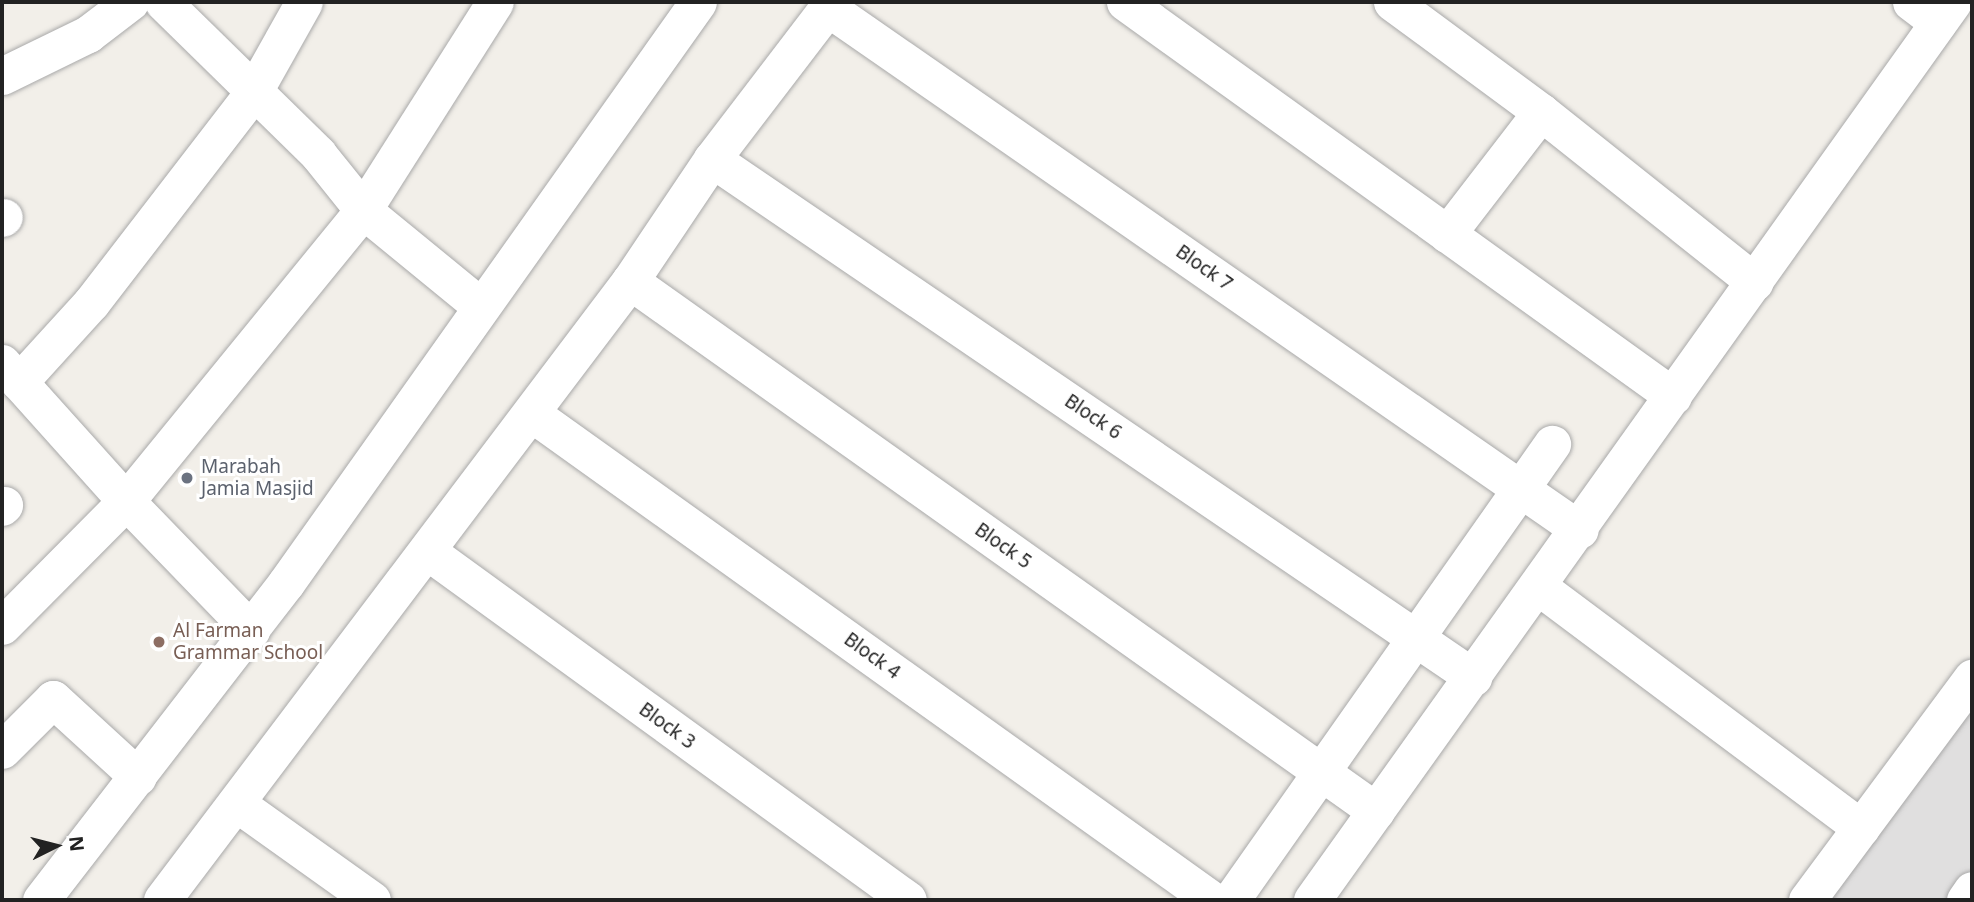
<!DOCTYPE html>
<style>
body{margin:0}
#map{position:relative;width:1974px;height:902px;overflow:hidden;background:#f2efe9;font-family:"Noto Sans",sans-serif}
div>[style]{position:absolute}
.residential>*{inset:0;background:#e0dfdf}
.roads{filter:drop-shadow(0 0 2px #a9a9a9) drop-shadow(0 0 2px #a9a9a9)}
.minor>*{height:37px;margin:-18.5px;padding:0 18.5px;transform-origin:18.5px;border-radius:18.5px;background:#fff}
.dots>*{width:19px;height:19px;translate:-50% -50%;box-sizing:border-box;border:4px solid #fff;border-radius:50%}
span{translate:-50% -50%;white-space:nowrap;text-align:center;line-height:1.15;-webkit-text-stroke:6px #fff;paint-order:stroke}
.street-label{font-size:19px;color:#222}
.worship-label{font-size:19px;color:#5b616d}
.left{translate:0 -50%;text-align:left}
.education-label{font-size:19px;color:#785e54}
.frame{position:absolute;inset:0;border:4px solid #222;pointer-events:none}
.north{position:absolute;left:21px;top:811px;width:70px;height:70px;-webkit-text-stroke:5px #fff;paint-order:stroke;rotate:84deg;font-size:19px;font-weight:700;line-height:28px;text-align:center;color:#222}
.north::after{content:'';display:block;margin:auto;width:24px;height:32px;background:#222;clip-path:polygon(50% 0,100% 100%,50% 72%,0 100%)}
</style>
<div id="map">
<div class="residential">
<i style="clip-path:polygon(1972px 706px,1972px 900px,1820px 900px)"></i>
</div>
<div class="roads">
<div class="minor">
<i style="left:163px;top:2px;width:217px;rotate:44.4deg"></i>
<i style="left:318px;top:154px;width:72px;rotate:51.2deg"></i>
<i style="left:363px;top:210px;width:150px;rotate:39.3deg"></i>
<i style="left:1125px;top:2px;width:675px;rotate:35.72deg"></i>
<i style="left:1392px;top:2px;width:185px;rotate:36.4deg"></i>
<i style="left:1541px;top:112px;width:273px;rotate:38.5deg"></i>
<i style="left:1911px;top:2px;width:34px;rotate:37deg"></i>
<i style="left:828px;top:8px;width:915px;rotate:34.77deg"></i>
<i style="left:2px;top:76px;width:96px;rotate:-26deg"></i>
<i style="left:88px;top:34px;width:53px;rotate:-37.3deg"></i>
<i style="left:712px;top:159px;width:921px;rotate:34.24deg"></i>
<i style="left:2px;top:218px;width:2px;rotate:-27deg"></i>
<i style="left:1447px;top:234px;width:154px;rotate:-52.4deg"></i>
<i style="left:630px;top:281px;width:915px;rotate:35.39deg"></i>
<i style="left:2px;top:363px;width:186px;rotate:48.1deg"></i>
<i style="left:126px;top:501px;width:180px;rotate:45.9deg"></i>
<i style="left:19px;top:382px;width:107px;rotate:-47.7deg"></i>
<i style="left:91px;top:303px;width:267px;rotate:-52.4deg"></i>
<i style="left:254px;top:91px;width:102px;rotate:-60.7deg"></i>
<i style="left:531px;top:413px;width:837px;rotate:35.57deg"></i>
<i style="left:2px;top:507px;width:3px;rotate:-45deg"></i>
<i style="left:427px;top:551px;width:594px;rotate:35.96deg"></i>
<i style="left:1539px;top:587px;width:402px;rotate:36.8deg"></i>
<i style="left:2px;top:626px;width:176px;rotate:-45.2deg"></i>
<i style="left:126px;top:501px;width:375px;rotate:-50.8deg"></i>
<i style="left:363px;top:210px;width:246px;rotate:-57.6deg"></i>
<i style="left:2px;top:750px;width:72px;rotate:-45deg"></i>
<i style="left:53px;top:699px;width:115px;rotate:42.5deg"></i>
<i style="left:236px;top:803px;width:167px;rotate:35.5deg"></i>
<i style="left:41px;top:900px;width:401px;rotate:-52.3deg"></i>
<i style="left:286px;top:583px;width:712px;rotate:-54.66deg"></i>
<i style="left:162px;top:900px;width:776px;rotate:-52.91deg"></i>
<i style="left:630px;top:281px;width:147px;rotate:-56.1deg"></i>
<i style="left:712px;top:159px;width:198px;rotate:-52.6deg"></i>
<i style="left:1231px;top:900px;width:558px;rotate:-54.86deg"></i>
<i style="left:1312px;top:900px;width:1103px;rotate:-54.48deg"></i>
<i style="left:1807px;top:900px;width:277px;rotate:-53.4deg"></i>
<i style="left:1965px;top:900px;width:12px;rotate:-55deg"></i>
</div>
</div>
<div class="dots">
<i style="left:187px;top:478px;background:#6b7280"></i>
<i style="left:159px;top:642px;background:#8d6e63"></i>
</div>
<div class="street-label">
<span style="left:1204px;top:268px;rotate:35deg">Block 7</span>
<span style="left:1093px;top:417px;rotate:34deg">Block 6</span>
<span style="left:1003px;top:546px;rotate:35deg">Block 5</span>
<span style="left:872px;top:656px;rotate:36deg">Block 4</span>
<span style="left:667px;top:726px;rotate:36deg">Block 3</span>
</div>
<div class="worship-label">
<span class="left" style="left:201px;top:478px">Marabah<br>Jamia Masjid</span>
</div>
<div class="education-label">
<span class="left" style="left:173px;top:642px">Al Farman<br>Grammar School</span>
</div>
<div class="frame"></div>
<div class="north">N</div>
</div>
